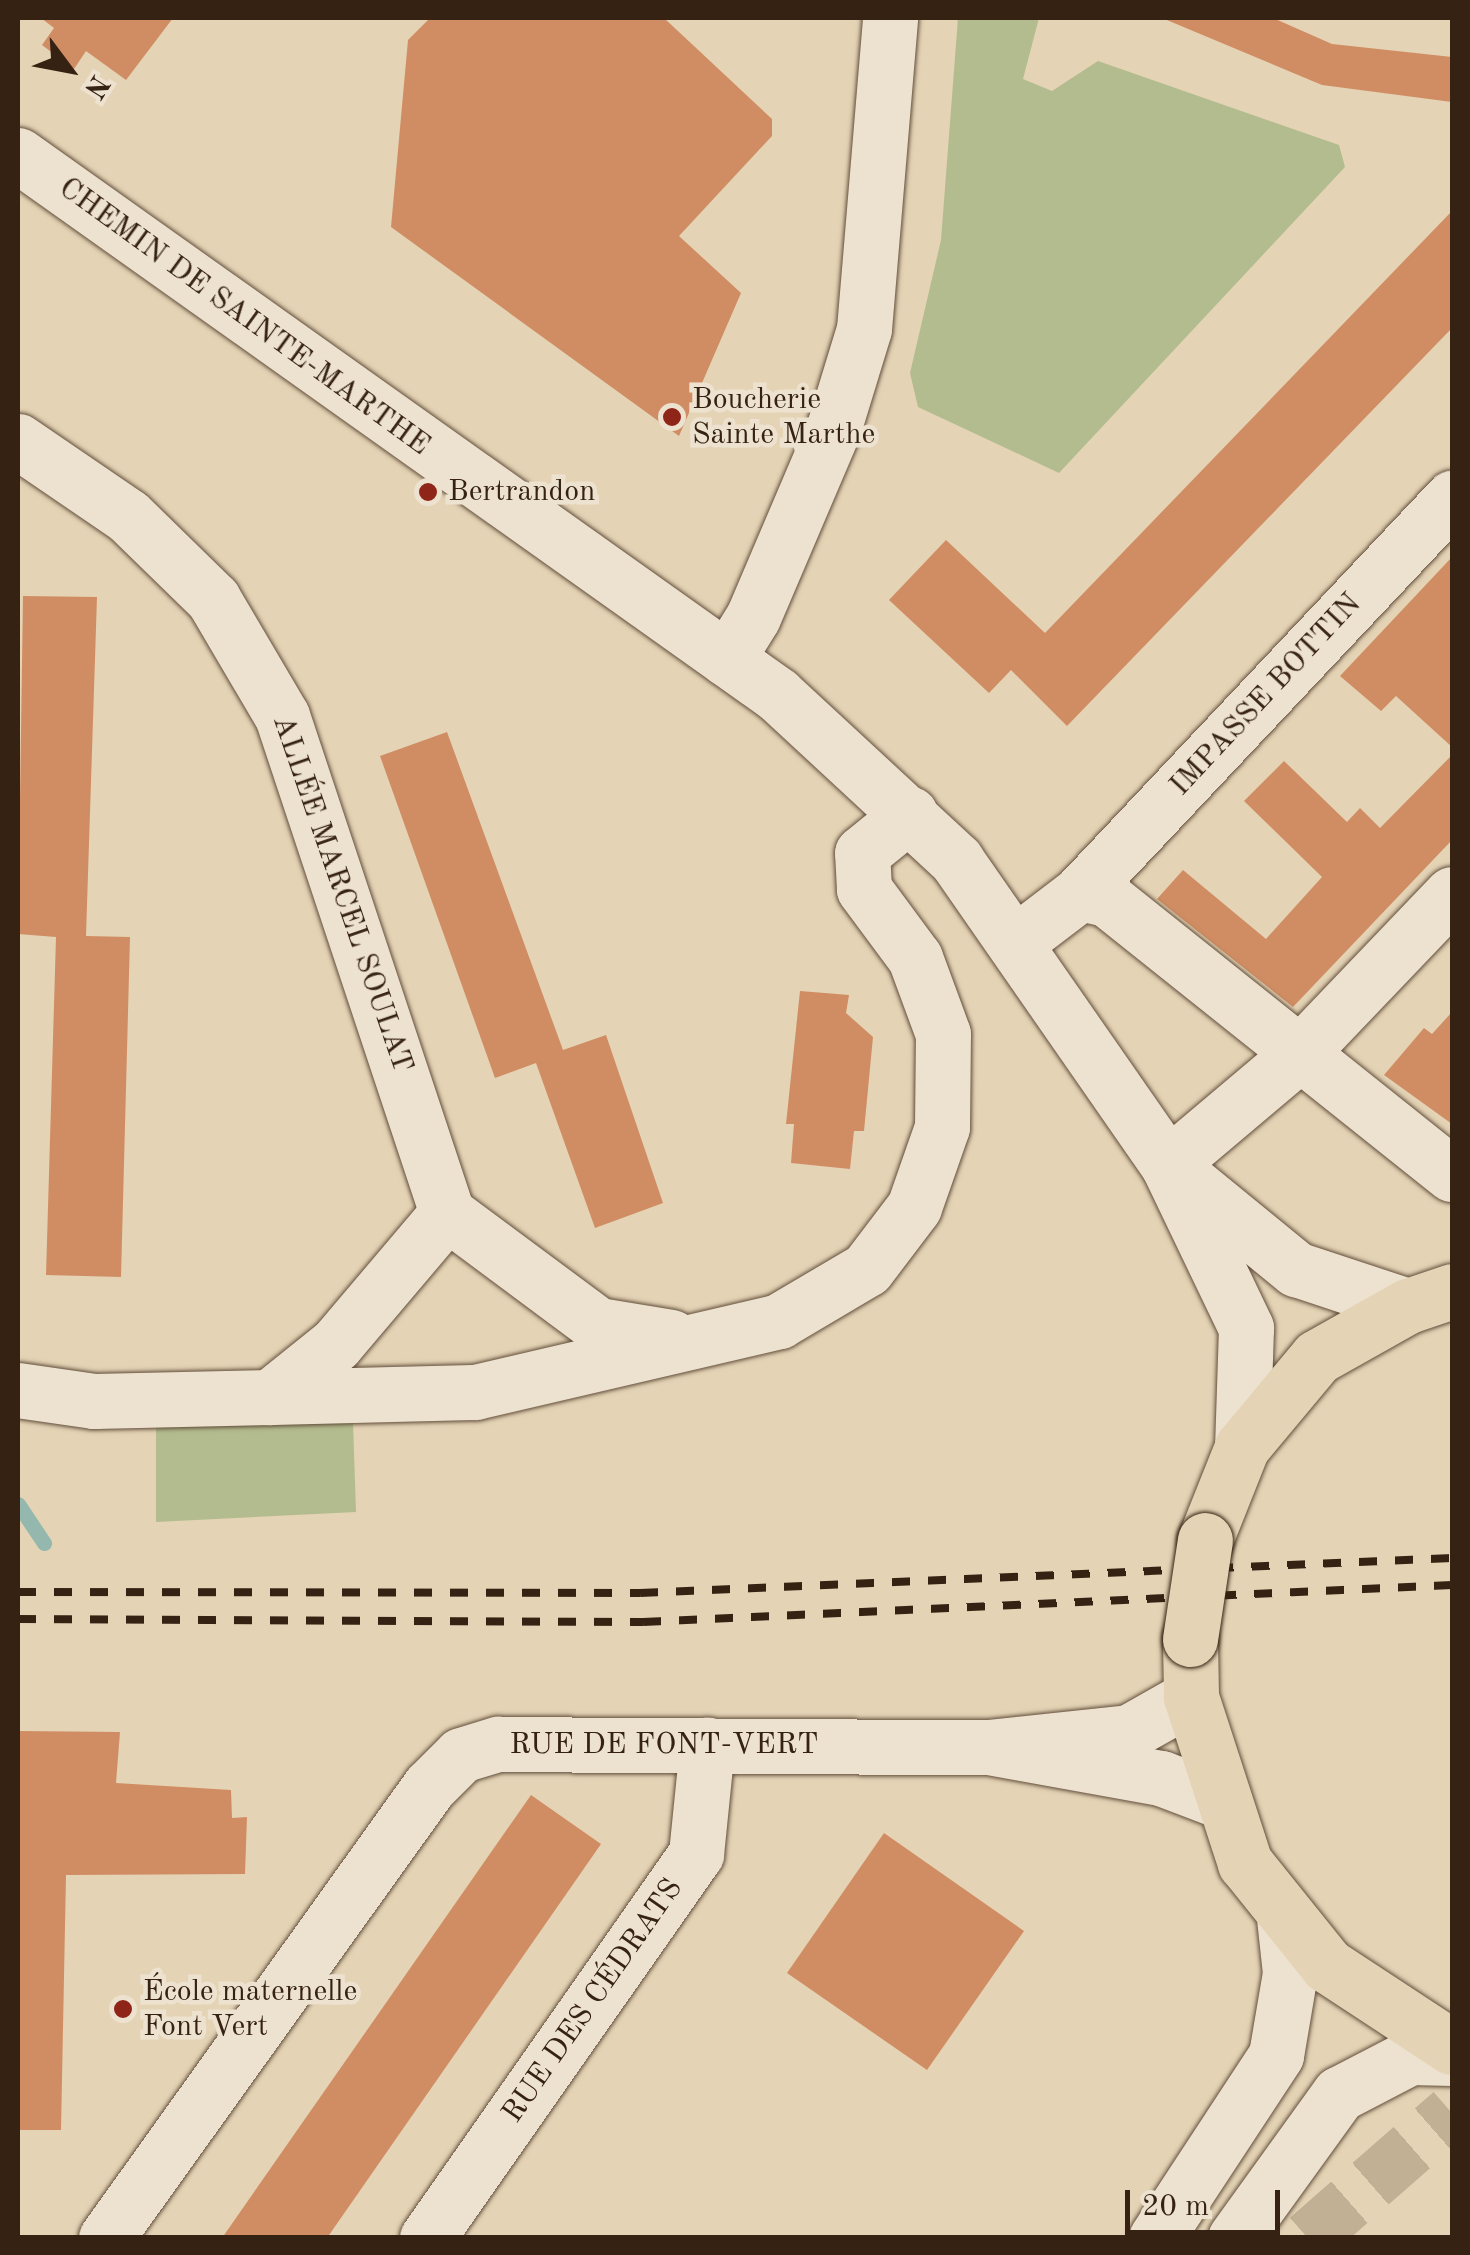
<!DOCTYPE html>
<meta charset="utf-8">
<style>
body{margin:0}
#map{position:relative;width:1470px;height:2255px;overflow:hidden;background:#e4d3b5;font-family:"Old Standard TT",serif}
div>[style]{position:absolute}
.green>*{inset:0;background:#b3bc8e}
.stream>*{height:15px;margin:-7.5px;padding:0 7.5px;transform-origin:7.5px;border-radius:7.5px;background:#95b8ae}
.building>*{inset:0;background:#d08d63}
.highway-tunnel>*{height:55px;margin-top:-27.5px;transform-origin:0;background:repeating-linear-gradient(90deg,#c1b094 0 55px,transparent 0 83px)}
.roads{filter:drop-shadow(0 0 2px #624e3b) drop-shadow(0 0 2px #624e3b)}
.minor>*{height:55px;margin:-27.5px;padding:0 27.5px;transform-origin:27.5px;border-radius:27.5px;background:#ede2cf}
.major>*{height:55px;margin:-27.5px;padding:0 27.5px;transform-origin:27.5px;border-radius:27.5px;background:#e4d3b5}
.rail>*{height:8px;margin-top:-4px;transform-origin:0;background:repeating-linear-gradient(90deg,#362212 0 18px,transparent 0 36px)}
.bridges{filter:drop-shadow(0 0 2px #362212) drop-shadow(0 0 2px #362212)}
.major-bridge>*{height:55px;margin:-27.5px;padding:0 27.5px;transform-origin:27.5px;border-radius:27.5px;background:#e4d3b5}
.dots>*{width:28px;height:28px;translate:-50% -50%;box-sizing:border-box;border:5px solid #ede2cf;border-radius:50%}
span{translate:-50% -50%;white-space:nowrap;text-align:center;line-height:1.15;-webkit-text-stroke:9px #ede2cf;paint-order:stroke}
.street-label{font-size:30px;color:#362212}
.poi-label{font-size:30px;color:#362212}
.left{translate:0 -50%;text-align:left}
.frame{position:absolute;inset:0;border:20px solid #362212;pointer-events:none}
.north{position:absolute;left:20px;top:20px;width:100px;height:100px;-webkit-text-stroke:8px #ede2cf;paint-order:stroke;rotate:122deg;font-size:28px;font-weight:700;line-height:40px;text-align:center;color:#362212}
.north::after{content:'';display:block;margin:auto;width:35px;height:45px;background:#362212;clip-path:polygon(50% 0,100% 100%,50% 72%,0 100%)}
.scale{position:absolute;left:1125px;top:2190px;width:155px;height:45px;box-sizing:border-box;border:5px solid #362212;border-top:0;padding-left:12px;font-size:30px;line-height:35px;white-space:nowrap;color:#362212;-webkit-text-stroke:8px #ede2cf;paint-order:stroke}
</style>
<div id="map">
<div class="green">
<i style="clip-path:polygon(958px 18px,1039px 18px,1023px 79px,1052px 91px,1098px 61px,1339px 145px,1345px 167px,1059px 473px,918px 407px,910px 373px,941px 240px)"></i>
<i style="clip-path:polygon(353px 1423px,356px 1512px,156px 1522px,156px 1425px)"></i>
</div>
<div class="stream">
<i style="left:18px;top:1504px;width:47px;rotate:56.3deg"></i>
</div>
<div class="building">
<i style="clip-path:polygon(41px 18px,173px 18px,126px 80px,86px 51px,74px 69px,42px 45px,54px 28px)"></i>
<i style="clip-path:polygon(430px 18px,664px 18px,772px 119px,772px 136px,679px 236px,741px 293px,679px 436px,391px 227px,408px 40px)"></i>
<i style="clip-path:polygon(1162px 18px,1273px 18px,1332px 44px,1452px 57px,1452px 102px,1322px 85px)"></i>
<i style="clip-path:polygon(1452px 211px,1452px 328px,1067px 726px,1011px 670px,989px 693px,889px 600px,946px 540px,1045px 633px)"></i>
<i style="clip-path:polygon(1452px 557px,1452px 747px,1396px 696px,1381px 711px,1340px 676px)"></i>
<i style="clip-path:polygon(23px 596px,97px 597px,86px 936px,130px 937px,121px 1277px,46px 1275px,56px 937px,18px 934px)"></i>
<i style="clip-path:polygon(447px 732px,563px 1050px,606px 1035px,663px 1203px,595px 1228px,536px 1063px,495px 1078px,380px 756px)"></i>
<i style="clip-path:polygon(1452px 755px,1452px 840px,1293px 1007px,1157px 899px,1183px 870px,1266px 939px,1322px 877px,1244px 801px,1284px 761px,1347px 822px,1360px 808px,1380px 828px)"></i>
<i style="clip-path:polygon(800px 991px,849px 995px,846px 1013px,873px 1037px,864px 1131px,854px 1131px,850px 1169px,791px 1163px,794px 1124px,786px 1124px)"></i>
<i style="clip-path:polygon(1452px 1012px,1452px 1124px,1384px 1075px,1424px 1028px,1432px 1034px)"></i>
<i style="clip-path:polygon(18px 1731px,120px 1732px,116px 1783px,231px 1790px,232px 1818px,247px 1817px,245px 1874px,66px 1875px,61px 2130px,18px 2130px)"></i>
<i style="clip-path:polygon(531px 1795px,601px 1844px,327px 2238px,222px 2238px)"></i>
<i style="clip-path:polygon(884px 1833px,1024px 1931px,927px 2070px,787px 1973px)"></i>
</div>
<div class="highway-tunnel">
<i style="left:1308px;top:2238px;width:191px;rotate:-41.2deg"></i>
</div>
<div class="roads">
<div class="minor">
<i style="left:18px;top:155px;width:932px;rotate:35.39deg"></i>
<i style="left:778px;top:695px;width:243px;rotate:42.8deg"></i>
<i style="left:956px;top:860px;width:371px;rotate:55.2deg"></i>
<i style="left:1168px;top:1165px;width:181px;rotate:64.4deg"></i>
<i style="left:1246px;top:1328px;width:119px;rotate:91.9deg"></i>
<i style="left:18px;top:441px;width:133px;rotate:34.3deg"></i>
<i style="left:128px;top:516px;width:119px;rotate:44.3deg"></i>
<i style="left:213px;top:599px;width:136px;rotate:59.5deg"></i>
<i style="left:282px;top:716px;width:524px;rotate:71.63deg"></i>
<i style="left:447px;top:1213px;width:172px;rotate:130.3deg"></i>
<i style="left:336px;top:1344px;width:85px;rotate:141.2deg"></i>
<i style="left:270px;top:1397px;width:176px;rotate:178.7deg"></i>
<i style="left:94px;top:1401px;width:77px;rotate:-171.8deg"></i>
<i style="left:727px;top:659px;width:49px;rotate:-58.2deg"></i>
<i style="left:753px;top:617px;width:207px;rotate:-66.9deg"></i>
<i style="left:834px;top:427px;width:102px;rotate:-73deg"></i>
<i style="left:864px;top:329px;width:312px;rotate:-85.2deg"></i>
<i style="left:1080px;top:893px;width:543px;rotate:-46.72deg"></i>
<i style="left:1016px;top:942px;width:81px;rotate:-37.4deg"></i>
<i style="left:1080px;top:893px;width:28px;rotate:13deg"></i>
<i style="left:1107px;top:899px;width:441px;rotate:38.6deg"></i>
<i style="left:1168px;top:1165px;width:169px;rotate:-40.2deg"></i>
<i style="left:1297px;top:1056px;width:224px;rotate:-46.3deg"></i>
<i style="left:1181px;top:1175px;width:149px;rotate:39.3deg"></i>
<i style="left:1296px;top:1269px;width:118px;rotate:18.3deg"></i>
<i style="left:447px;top:1213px;width:188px;rotate:36.6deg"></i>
<i style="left:598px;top:1325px;width:74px;rotate:9.3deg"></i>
<i style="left:270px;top:1397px;width:205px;rotate:-1.4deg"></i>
<i style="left:475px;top:1392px;width:312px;rotate:-13.1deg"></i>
<i style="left:779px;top:1321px;width:102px;rotate:-30.6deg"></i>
<i style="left:867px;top:1269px;width:78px;rotate:-52.8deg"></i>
<i style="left:914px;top:1207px;width:85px;rotate:-70.7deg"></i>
<i style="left:942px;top:1127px;width:93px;rotate:-89.4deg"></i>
<i style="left:943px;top:1034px;width:81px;rotate:-110.2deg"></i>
<i style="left:915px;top:958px;width:86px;rotate:-126.5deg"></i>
<i style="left:864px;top:889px;width:36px;rotate:-93deg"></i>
<i style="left:862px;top:853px;width:62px;rotate:-39.1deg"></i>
<i style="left:1191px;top:1697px;width:71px;rotate:150.6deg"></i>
<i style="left:1129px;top:1732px;width:142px;rotate:173.9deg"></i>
<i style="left:988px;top:1747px;width:176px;rotate:10.2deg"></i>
<i style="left:1161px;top:1778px;width:64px;rotate:21deg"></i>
<i style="left:106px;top:2238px;width:555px;rotate:-54.39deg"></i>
<i style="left:429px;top:1787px;width:45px;rotate:-45deg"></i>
<i style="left:461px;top:1755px;width:39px;rotate:-17deg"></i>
<i style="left:498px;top:1744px;width:490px;rotate:0.4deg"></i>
<i style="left:427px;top:2238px;width:469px;rotate:-55deg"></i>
<i style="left:696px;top:1854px;width:110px;rotate:-84.2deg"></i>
<i style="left:1156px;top:2238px;width:219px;rotate:-56.7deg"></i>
<i style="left:1276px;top:2055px;width:83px;rotate:-80.3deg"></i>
<i style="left:1290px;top:1973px;width:55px;rotate:-96.2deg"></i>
<i style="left:1235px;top:2238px;width:178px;rotate:-54.2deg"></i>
<i style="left:1339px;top:2094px;width:80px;rotate:-27.5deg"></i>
<i style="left:1410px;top:2057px;width:42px;rotate:1.4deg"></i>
</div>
<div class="major">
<i style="left:1205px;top:1540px;width:100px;rotate:-68.3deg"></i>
<i style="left:1242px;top:1447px;width:117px;rotate:-50.2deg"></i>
<i style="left:1317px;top:1357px;width:104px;rotate:-29.3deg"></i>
<i style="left:1408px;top:1306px;width:46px;rotate:-18.8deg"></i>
<i style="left:1190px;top:1639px;width:58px;rotate:89deg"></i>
<i style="left:1191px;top:1697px;width:175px;rotate:72deg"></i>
<i style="left:1245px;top:1863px;width:131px;rotate:51.2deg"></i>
<i style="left:1327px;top:1965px;width:149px;rotate:33.3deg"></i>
</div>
</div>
<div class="rail">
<i style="left:18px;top:1592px;width:622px;rotate:0.09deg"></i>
<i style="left:640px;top:1593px;width:813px;rotate:-2.47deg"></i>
<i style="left:18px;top:1619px;width:625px;rotate:0.28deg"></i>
<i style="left:643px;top:1622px;width:810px;rotate:-2.62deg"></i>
</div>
<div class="bridges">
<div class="major-bridge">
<i style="left:1190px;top:1639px;width:100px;rotate:-81.4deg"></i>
</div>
</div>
<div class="dots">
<i style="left:672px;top:417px;background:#8f2418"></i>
<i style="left:428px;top:492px;background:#8f2418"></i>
<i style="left:123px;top:2009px;background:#8f2418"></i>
</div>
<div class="street-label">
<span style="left:244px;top:317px;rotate:36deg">CHEMIN DE SAINTE-MARTHE</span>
<span style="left:1266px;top:695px;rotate:-47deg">IMPASSE BOTTIN</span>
<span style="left:342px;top:894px;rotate:71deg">ALLÉE MARCEL SOULAT</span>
<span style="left:664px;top:1745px">RUE DE FONT-VERT</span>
<span style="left:593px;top:2001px;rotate:-55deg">RUE DES CÉDRATS</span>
</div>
<div class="poi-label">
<span class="left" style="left:692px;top:417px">Boucherie<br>Sainte Marthe</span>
<span class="left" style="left:448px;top:492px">Bertrandon</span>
<span class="left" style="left:143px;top:2009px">École maternelle<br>Font Vert</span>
</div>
<div class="frame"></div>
<div class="north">N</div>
<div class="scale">20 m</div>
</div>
